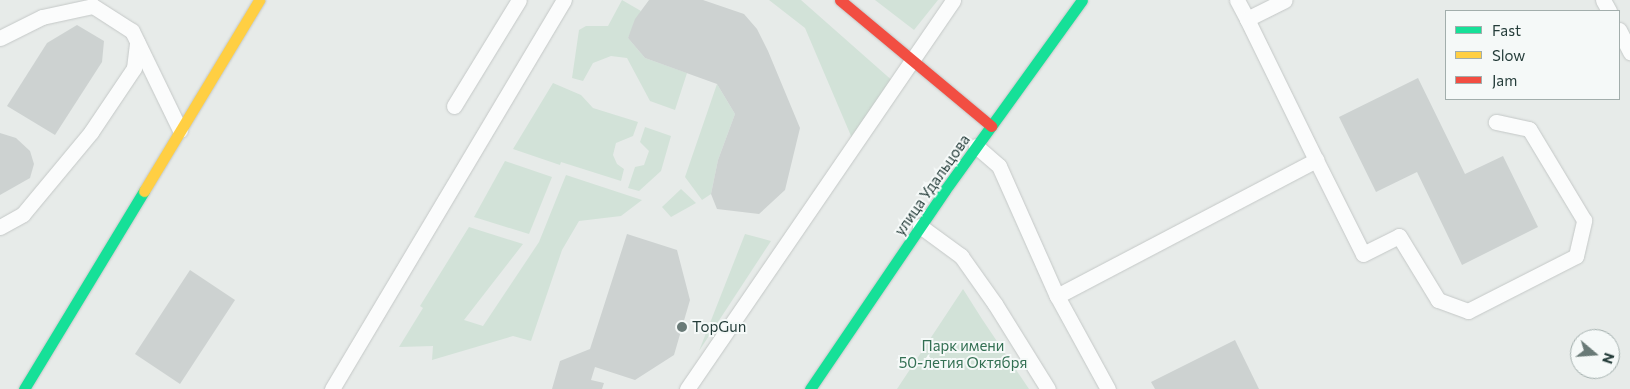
<!DOCTYPE html>
<meta charset="utf-8">
<style>
body{margin:0}
#map{position:relative;width:1630px;height:389px;overflow:hidden;background:#e7ebe9;font-family:Commissioner,sans-serif}
div>[style]{position:absolute}
.green>*{inset:0;background:#d2e2d8}
.building>*{inset:0;background:#cdd2d1}
.roads{filter:drop-shadow(0 0 1px #c4c8c7) drop-shadow(0 0 1px #c4c8c7)}
.lane>*{height:15px;margin:-7.5px;padding:0 7.5px;transform-origin:7.5px;border-radius:7.5px;background:#fbfcfc}
.fast>*{height:11px;margin:-5.5px;padding:0 5.5px;transform-origin:5.5px;border-radius:5.5px;background:#16e098}
.slow>*{height:11px;margin:-5.5px;padding:0 5.5px;transform-origin:5.5px;border-radius:5.5px;background:#ffcf43}
.jam>*{height:11px;margin:-5.5px;padding:0 5.5px;transform-origin:5.5px;border-radius:5.5px;background:#f24e42}
.dots>*{width:14px;height:14px;translate:-50% -50%;box-sizing:border-box;border:2px solid #f5f9f8;border-radius:50%}
span{translate:-50% -50%;white-space:nowrap;text-align:center;line-height:1.15;-webkit-text-stroke:4px #f5f9f8;paint-order:stroke}
.street-label{font-size:15px;color:#253d3a}
.poi-label{font-size:15px;color:#253d3a}
.left{translate:0 -50%;text-align:left}
.park-label{font-size:15px;color:#337053}
.legend{position:absolute;left:1445px;top:10px;width:175px;height:90px;box-sizing:border-box;background:#f5f9f8;border:1px solid #a2aeac;margin:0;padding:6px 9px;list-style:none;font-size:15px;color:#253d3a}
.legend li{display:flex;align-items:center;gap:10px;height:25px}
.legend b{width:25px;border:1px solid #a2aeac}
.north{position:absolute;left:1570px;top:329px;width:50px;height:50px;box-sizing:border-box;background:#f5f9f8;border:1px solid #a2aeac;border-radius:50%;rotate:108deg;font-size:14px;font-weight:700;line-height:20px;text-align:center;color:#253d3a}
.north::after{content:'';display:block;margin:auto;width:18px;height:22px;background:#697a77;clip-path:polygon(50% 0,100% 100%,50% 72%,0 100%)}
</style>
<div id="map">
<div class="green">
<i style="clip-path:polygon(622px 0,641px 11px,628px 38px,645px 58px,687px 73px,675px 110px,650px 101px,627px 58px,611px 56px,593px 63px,583px 81px,572px 78px,579px 30px,586px 26px,608px 26px)"></i>
<i style="clip-path:polygon(769px 0,801px 0,895px 83px,854px 143px,805px 28px)"></i>
<i style="clip-path:polygon(875px 0,938px 0,914px 30px)"></i>
<i style="clip-path:polygon(553px 83px,581px 95px,593px 108px,638px 122px,633px 136px,616px 143px,613px 155px,617px 164px,624px 169px,621px 181px,561px 162px,560px 165px,513px 149px)"></i>
<i style="clip-path:polygon(717px 84px,735px 114px,718px 160px,711px 194px,702px 200px,685px 177px)"></i>
<i style="clip-path:polygon(645px 127px,671px 136px,661px 171px,639px 191px,628px 188px,635px 167px,644px 165px,649px 151px,640px 142px)"></i>
<i style="clip-path:polygon(505px 161px,552px 177px,529px 234px,474px 217px)"></i>
<i style="clip-path:polygon(566px 175px,642px 200px,621px 216px,579px 221px,562px 250px,531px 341px,513px 336px,432px 360px,433px 346px,399px 347px,423px 308px,420px 306px,469px 227px,523px 244px,464px 320px,483px 326px,539px 242px)"></i>
<i style="clip-path:polygon(681px 189px,696px 203px,671px 217px,662px 207px)"></i>
<i style="clip-path:polygon(745px 234px,771px 241px,699px 351px)"></i>
<i style="clip-path:polygon(963px 289px,982px 319px,1029px 389px,897px 389px)"></i>
</div>
<div class="building">
<i style="clip-path:polygon(649px 0,703px 0,744px 14px,757px 29px,768px 51px,800px 128px,785px 190px,759px 214px,717px 209px,711px 194px,718px 160px,735px 114px,717px 84px,645px 58px,628px 38px,635px 19px)"></i>
<i style="clip-path:polygon(77px 25px,104px 41px,102px 62px,55px 135px,7px 106px,47px 43px)"></i>
<i style="clip-path:polygon(1418px 78px,1465px 174px,1503px 156px,1538px 227px,1462px 265px,1417px 172px,1376px 192px,1339px 117px)"></i>
<i style="clip-path:polygon(0 133px,16px 138px,30px 151px,34px 164px,30px 178px,0 195px)"></i>
<i style="clip-path:polygon(627px 234px,677px 250px,690px 300px,674px 355px,635px 380px,595px 367px,591px 380px,604px 383px,602px 389px,552px 389px,560px 361px,590px 349px)"></i>
<i style="clip-path:polygon(190px 270px,235px 300px,180px 384px,135px 354px)"></i>
<i style="clip-path:polygon(1235px 340px,1259px 389px,1155px 389px,1151px 382px)"></i>
</div>
<div class="roads">
<div class="lane">
<i style="left:1237px;top:0;width:21px;rotate:62deg"></i>
<i style="left:1603px;top:0;width:13px;rotate:61deg"></i>
<i style="left:1619px;top:30px;width:25px;rotate:63deg"></i>
<i style="left:0;top:38px;width:47px;rotate:-26.6deg"></i>
<i style="left:42px;top:17px;width:52px;rotate:-12.2deg"></i>
<i style="left:93px;top:6px;width:46px;rotate:32.7deg"></i>
<i style="left:132px;top:31px;width:110px;rotate:64.1deg"></i>
<i style="left:454px;top:106px;width:124px;rotate:-58.5deg"></i>
<i style="left:976px;top:146px;width:30px;rotate:41deg"></i>
<i style="left:999px;top:166px;width:142px;rotate:66deg"></i>
<i style="left:1057px;top:296px;width:106px;rotate:61.3deg"></i>
<i style="left:1316px;top:160px;width:105px;rotate:63.4deg"></i>
<i style="left:1363px;top:254px;width:40px;rotate:-26.6deg"></i>
<i style="left:1399px;top:236px;width:75px;rotate:58.6deg"></i>
<i style="left:1438px;top:300px;width:32px;rotate:20deg"></i>
<i style="left:1468px;top:311px;width:121px;rotate:-27deg"></i>
<i style="left:1576px;top:256px;width:37px;rotate:-77deg"></i>
<i style="left:1584px;top:220px;width:106px;rotate:-121.1deg"></i>
<i style="left:1529px;top:129px;width:34px;rotate:-168deg"></i>
<i style="left:920px;top:226px;width:51px;rotate:36.2deg"></i>
<i style="left:961px;top:256px;width:59px;rotate:54.7deg"></i>
<i style="left:995px;top:304px;width:100px;rotate:58.1deg"></i>
<i style="left:0;top:227px;width:26px;rotate:-29deg"></i>
<i style="left:23px;top:214px;width:107px;rotate:-50.3deg"></i>
<i style="left:91px;top:132px;width:77px;rotate:-56.1deg"></i>
<i style="left:134px;top:68px;width:26px;rotate:-83deg"></i>
<i style="left:1057px;top:296px;width:293px;rotate:-27.7deg"></i>
<i style="left:1316px;top:160px;width:157px;rotate:-116.1deg"></i>
<i style="left:1247px;top:19px;width:42px;rotate:-26.6deg"></i>
<i style="left:332px;top:389px;width:453px;rotate:-59.2deg"></i>
<i style="left:687px;top:389px;width:471px;rotate:-55.6deg"></i>
</div>
<div class="fast">
<i style="left:24px;top:389px;width:232px;rotate:-58.8deg"></i>
<i style="left:810px;top:389px;width:240px;rotate:-55.8deg"></i>
<i style="left:945px;top:190px;width:234px;rotate:-54.2deg"></i>
</div>
<div class="slow">
<i style="left:144px;top:191px;width:223px;rotate:-58.9deg"></i>
</div>
<div class="jam">
<i style="left:840px;top:0;width:197px;rotate:39.8deg"></i>
</div>
</div>
<div class="dots">
<i style="left:682px;top:327px;background:#697a77"></i>
</div>
<div class="street-label">
<span style="left:932px;top:185px;rotate:-55deg">улица Удальцова</span>
</div>
<div class="poi-label">
<span class="left" style="left:692px;top:327px">TopGun</span>
</div>
<div class="park-label">
<span style="left:963px;top:354px">Парк имени<br>50-летия Октября</span>
</div>
<ul class="legend">
<li><b style="height:6px;background:#16e098"></b>Fast</li>
<li><b style="height:6px;background:#ffcf43"></b>Slow</li>
<li><b style="height:6px;background:#f24e42"></b>Jam</li>
</ul>
<div class="north">N</div>
</div>
